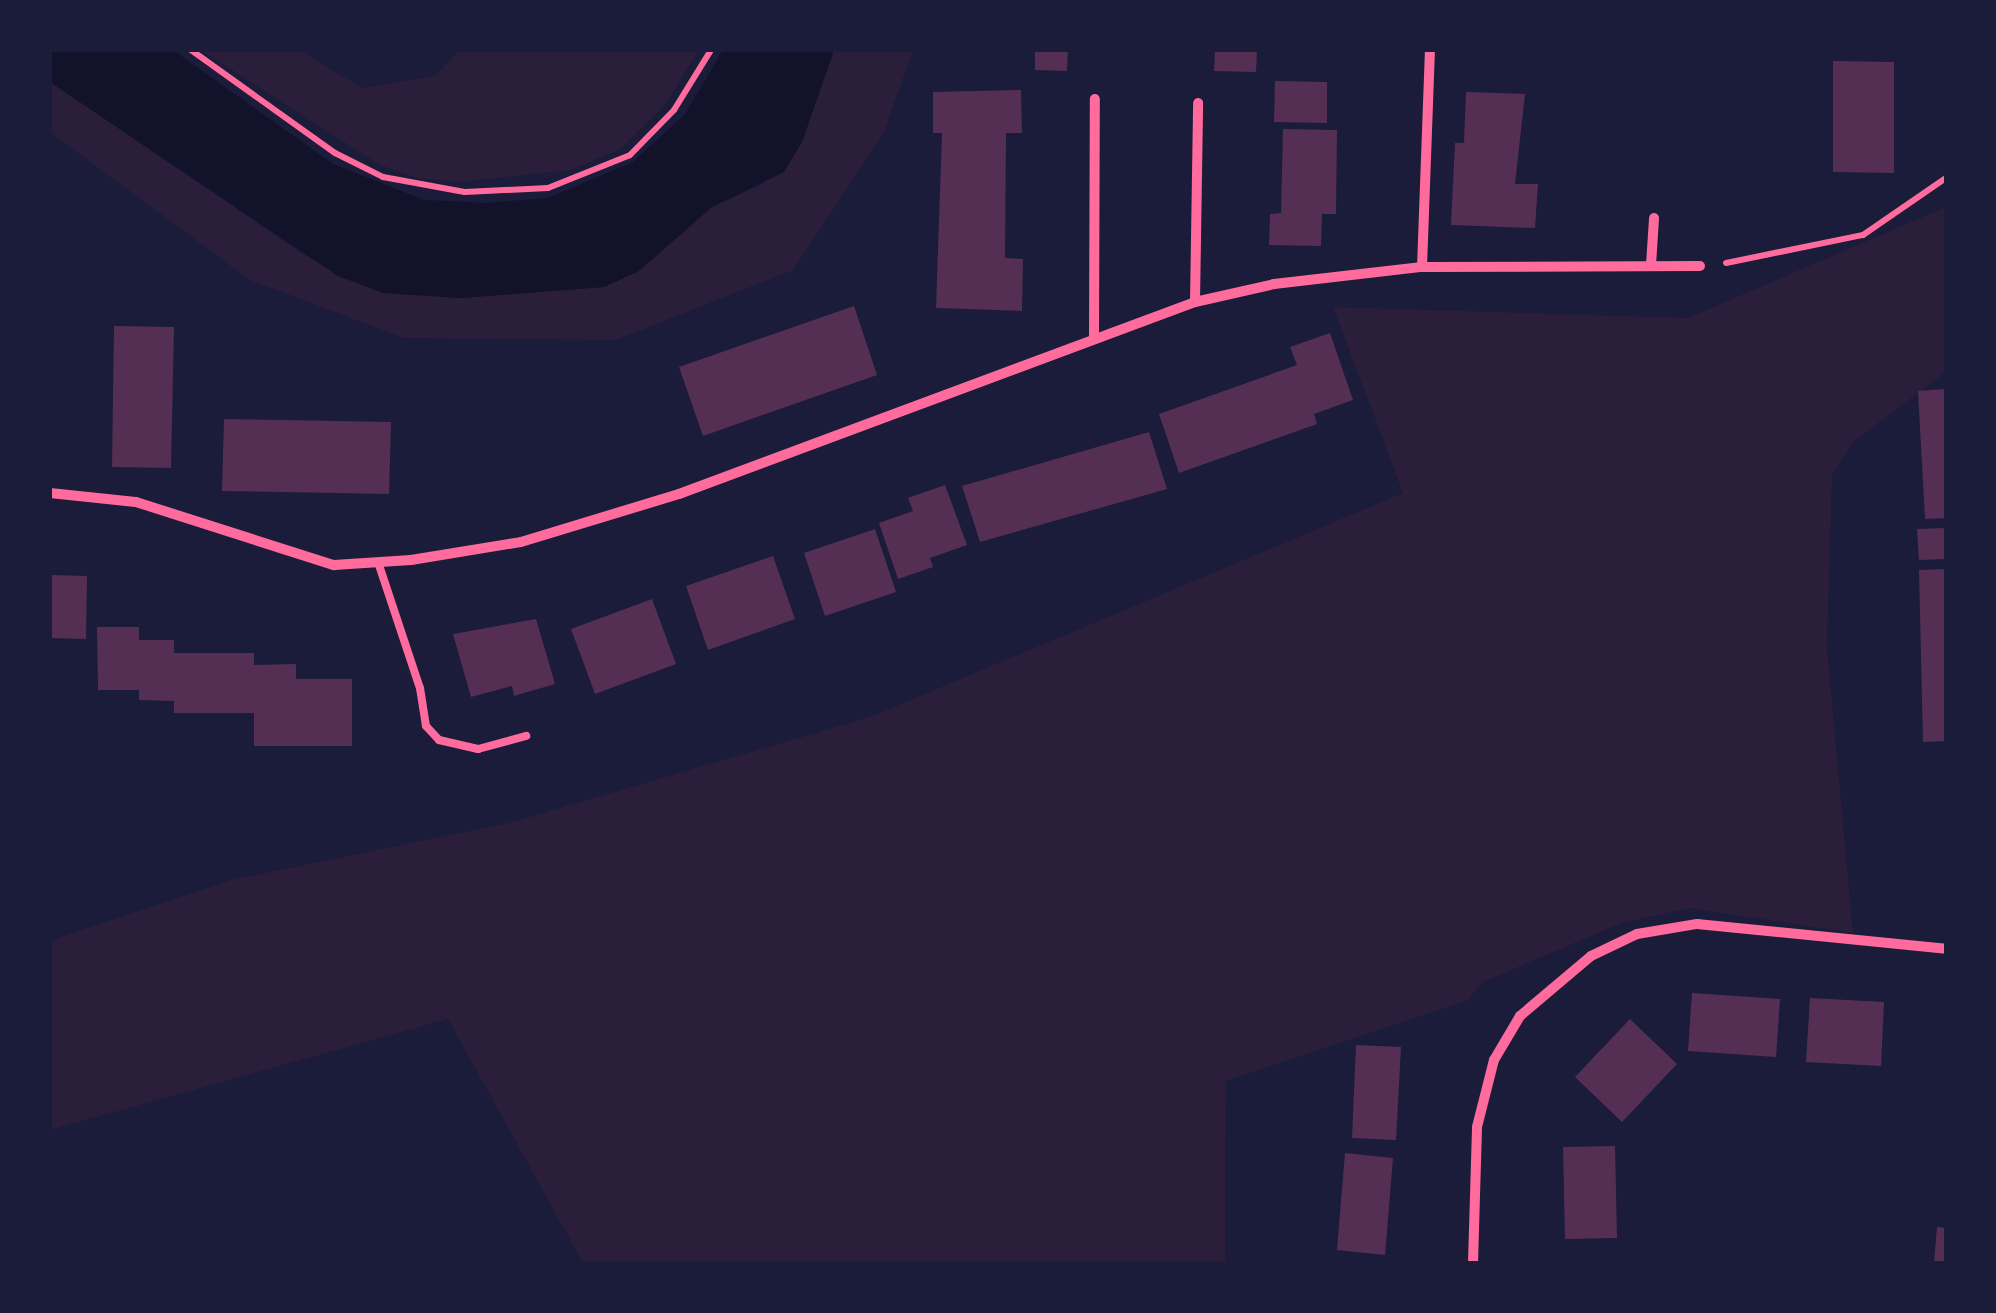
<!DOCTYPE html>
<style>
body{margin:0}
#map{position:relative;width:1996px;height:1313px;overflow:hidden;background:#1b1b3a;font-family:Arial,sans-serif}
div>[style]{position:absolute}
.green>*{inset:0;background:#2a1e3b}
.water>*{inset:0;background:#12122b}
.building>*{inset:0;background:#542f53}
.path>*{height:6px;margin:-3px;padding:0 3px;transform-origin:3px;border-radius:3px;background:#ff6b9d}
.service>*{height:8px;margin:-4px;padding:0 4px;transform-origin:4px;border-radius:4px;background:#ff6b9d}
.minor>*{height:10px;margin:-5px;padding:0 5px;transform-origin:5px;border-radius:5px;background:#ff6b9d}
span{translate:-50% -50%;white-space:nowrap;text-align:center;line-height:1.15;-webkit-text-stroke:9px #1b1b3a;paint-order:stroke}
.frame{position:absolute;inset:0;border:52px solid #1b1b3a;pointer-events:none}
</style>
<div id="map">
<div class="green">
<i style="clip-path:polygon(201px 50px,299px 50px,362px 88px,435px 76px,460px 50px,699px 50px,664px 106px,620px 149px,571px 170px,457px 182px,417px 178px,378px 164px)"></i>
<i style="clip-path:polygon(834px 50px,913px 50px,884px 132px,793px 270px,616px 340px,404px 338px,250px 280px,50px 132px,50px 82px,301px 253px,383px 293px,461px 298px,604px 287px,638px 271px,712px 207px,761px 185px,802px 142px)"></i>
<i style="clip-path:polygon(1946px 207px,1946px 372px,1853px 442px,1832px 475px,1827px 646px,1853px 933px,1689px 908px,1619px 924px,1483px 982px,1468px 1000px,1226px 1081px,1225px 1263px,583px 1263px,448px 1019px,50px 1130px,50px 941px,231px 880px,509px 823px,870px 717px,1403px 493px,1333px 307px,1688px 318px)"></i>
</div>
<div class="water">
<i style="clip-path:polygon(50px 50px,173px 50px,333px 164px,424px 200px,485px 203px,548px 198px,633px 162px,685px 114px,723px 50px,834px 50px,802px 142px,784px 172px,712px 207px,639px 271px,604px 287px,461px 298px,383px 293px,338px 276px,50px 82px)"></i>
</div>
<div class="building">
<i style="clip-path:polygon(1035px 50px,1068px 50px,1067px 71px,1035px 70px)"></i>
<i style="clip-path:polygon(1215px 50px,1257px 50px,1256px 72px,1214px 71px)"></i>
<i style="clip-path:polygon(1833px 61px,1894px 62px,1894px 173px,1833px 172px)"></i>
<i style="clip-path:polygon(1275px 81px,1327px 82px,1327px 123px,1274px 122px)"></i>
<i style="clip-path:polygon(1021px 90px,1022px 133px,1006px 133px,1005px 258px,1023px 259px,1022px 311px,936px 308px,942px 133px,933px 133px,933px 92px)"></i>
<i style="clip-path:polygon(1466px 92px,1525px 94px,1515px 184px,1538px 184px,1535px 228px,1451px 225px,1455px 143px,1464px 143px)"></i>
<i style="clip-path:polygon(1283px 129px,1337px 130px,1336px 214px,1322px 214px,1321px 246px,1269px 245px,1270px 214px,1281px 213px)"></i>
<i style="clip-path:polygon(854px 306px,877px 375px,703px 436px,679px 367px)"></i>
<i style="clip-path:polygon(114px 326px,174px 327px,171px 468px,112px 467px)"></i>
<i style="clip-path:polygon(1330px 333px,1353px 400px,1314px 414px,1317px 424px,1179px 473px,1159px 414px,1297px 365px,1290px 347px)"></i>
<i style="clip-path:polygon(1946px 389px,1946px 518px,1925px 519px,1918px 391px)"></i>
<i style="clip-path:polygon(224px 419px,391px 422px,389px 494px,222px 491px)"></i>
<i style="clip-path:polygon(1149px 432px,1167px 489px,980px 542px,962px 486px)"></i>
<i style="clip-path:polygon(945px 485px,967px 545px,930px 558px,933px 567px,898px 579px,879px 523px,913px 511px,908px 498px)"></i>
<i style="clip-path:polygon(1946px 528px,1946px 559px,1919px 560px,1917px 529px)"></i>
<i style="clip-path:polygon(875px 529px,896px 592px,825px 616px,804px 553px)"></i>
<i style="clip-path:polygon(773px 556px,795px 619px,708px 650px,686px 586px)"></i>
<i style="clip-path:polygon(1946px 569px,1946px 741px,1923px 742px,1919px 570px)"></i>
<i style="clip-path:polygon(50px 575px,87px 576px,86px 639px,50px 638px)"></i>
<i style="clip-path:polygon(652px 599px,676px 664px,595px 694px,571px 629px)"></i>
<i style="clip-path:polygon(536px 619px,555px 684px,514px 696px,512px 686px,471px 697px,453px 634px)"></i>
<i style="clip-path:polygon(97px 627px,139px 627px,139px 640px,174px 640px,174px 653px,254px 653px,254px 665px,296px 664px,296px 679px,352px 679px,352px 746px,254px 746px,254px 713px,174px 713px,174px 701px,139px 700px,139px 690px,98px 690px)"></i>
<i style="clip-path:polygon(1692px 993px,1780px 999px,1776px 1057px,1688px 1051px)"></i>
<i style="clip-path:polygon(1810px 998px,1884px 1002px,1881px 1066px,1806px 1062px)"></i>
<i style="clip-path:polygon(1630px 1019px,1677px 1064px,1622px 1122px,1575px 1077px)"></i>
<i style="clip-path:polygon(1356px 1045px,1401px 1047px,1396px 1140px,1352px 1138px)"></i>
<i style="clip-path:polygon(1615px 1146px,1617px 1238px,1565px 1239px,1563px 1147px)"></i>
<i style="clip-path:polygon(1345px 1153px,1393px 1158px,1385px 1255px,1337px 1250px)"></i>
<i style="clip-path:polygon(1937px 1227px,1946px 1228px,1946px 1263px,1934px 1263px)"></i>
</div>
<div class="path">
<i style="left:191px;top:50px;width:177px;rotate:35.6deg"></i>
<i style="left:335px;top:153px;width:54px;rotate:26.6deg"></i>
<i style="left:383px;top:177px;width:83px;rotate:10.4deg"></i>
<i style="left:465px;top:192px;width:83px;rotate:-2.8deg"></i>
<i style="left:548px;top:188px;width:88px;rotate:-21.9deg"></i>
<i style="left:630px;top:155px;width:63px;rotate:-45.6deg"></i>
<i style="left:674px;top:110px;width:70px;rotate:-58.3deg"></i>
<i style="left:1726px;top:263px;width:140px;rotate:-11.6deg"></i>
<i style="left:1863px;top:235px;width:101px;rotate:-34.5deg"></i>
</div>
<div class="service">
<i style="left:378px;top:562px;width:133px;rotate:71.6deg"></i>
<i style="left:420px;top:688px;width:38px;rotate:81deg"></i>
<i style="left:426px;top:726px;width:19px;rotate:47deg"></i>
<i style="left:439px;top:740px;width:40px;rotate:13deg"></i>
<i style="left:478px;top:749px;width:50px;rotate:-15.2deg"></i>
</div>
<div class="minor">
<i style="left:1651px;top:265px;width:47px;rotate:-86.3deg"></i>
<i style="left:1422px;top:267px;width:217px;rotate:-87.9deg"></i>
<i style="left:1195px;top:302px;width:199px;rotate:-89.1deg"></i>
<i style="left:1094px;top:338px;width:239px;rotate:-89.8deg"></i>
<i style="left:50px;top:493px;width:86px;rotate:6deg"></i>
<i style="left:136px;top:502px;width:208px;rotate:17.7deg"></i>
<i style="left:334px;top:565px;width:77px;rotate:-3.7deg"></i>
<i style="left:411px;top:560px;width:111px;rotate:-9.3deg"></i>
<i style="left:521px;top:542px;width:165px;rotate:-16.9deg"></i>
<i style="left:679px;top:494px;width:551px;rotate:-20.41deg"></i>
<i style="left:1195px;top:302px;width:81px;rotate:-12.8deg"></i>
<i style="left:1274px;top:284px;width:149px;rotate:-6.6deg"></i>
<i style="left:1422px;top:267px;width:278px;rotate:-0.2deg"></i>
<i style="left:1473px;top:1263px;width:136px;rotate:-88.3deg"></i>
<i style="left:1477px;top:1127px;width:69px;rotate:-75.8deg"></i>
<i style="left:1494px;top:1060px;width:51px;rotate:-59.4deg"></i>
<i style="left:1520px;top:1016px;width:93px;rotate:-40.2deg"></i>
<i style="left:1591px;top:956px;width:51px;rotate:-25.6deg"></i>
<i style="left:1637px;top:934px;width:61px;rotate:-9.5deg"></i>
<i style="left:1697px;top:924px;width:250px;rotate:5.7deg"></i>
</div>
<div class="frame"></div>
</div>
